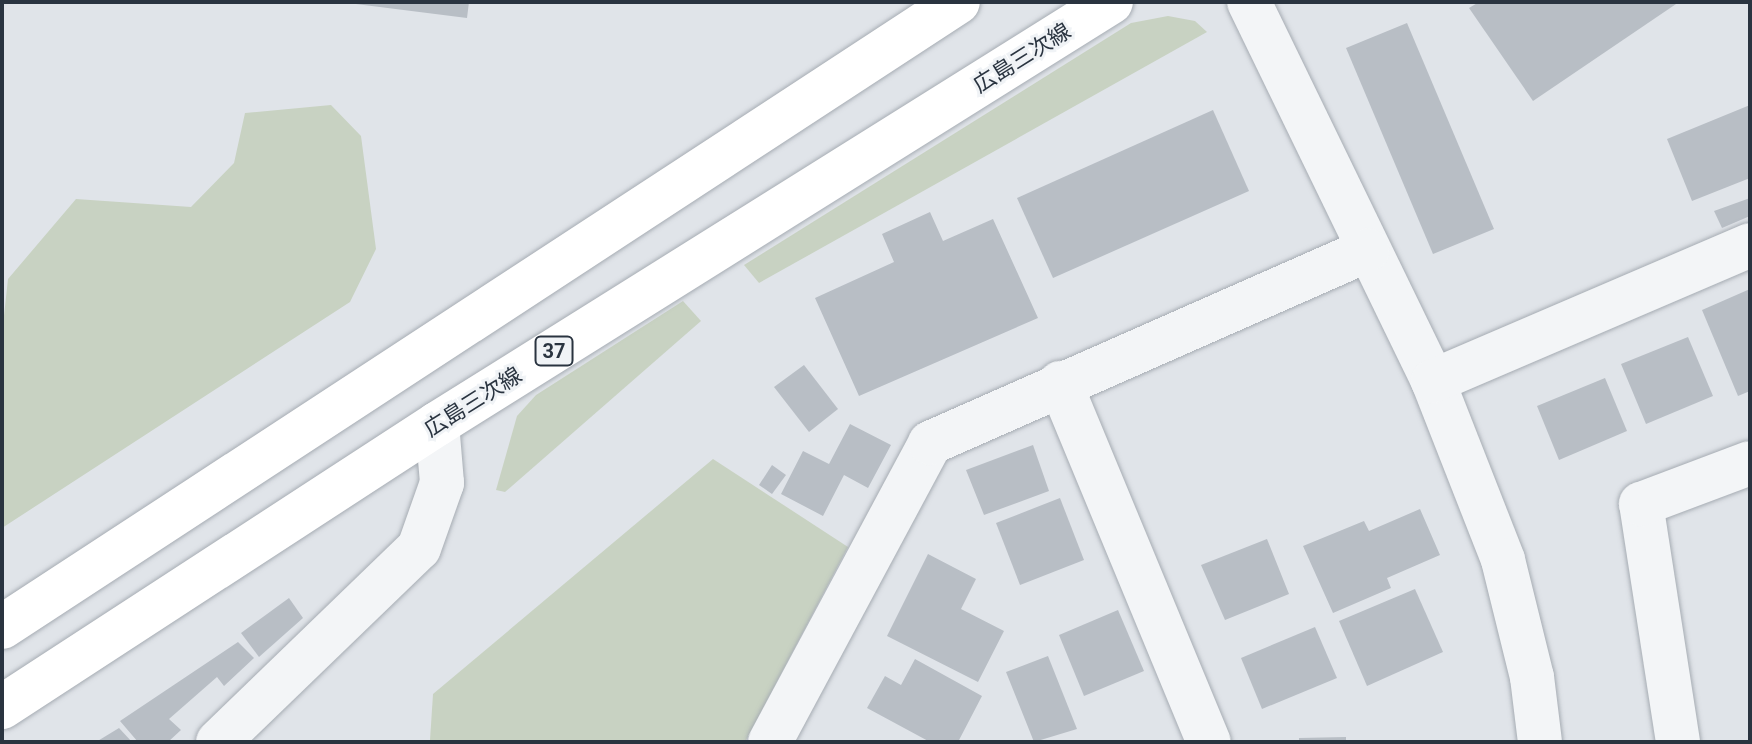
<!DOCTYPE html>
<meta charset="utf-8">
<style>
body{margin:0}
#map{position:relative;width:1752px;height:744px;overflow:hidden;background:#e0e4e9;font-family:Roboto,"Noto Sans JP",sans-serif}
div>[style]{position:absolute}
.green>*{inset:0;background:#c8d2c2}
.building>*{inset:0;background:#b8bec5}
.roads{filter:drop-shadow(0 0 2px #a6acb3) drop-shadow(0 0 2px #a6acb3)}
.minor>*{height:44px;margin:-22px;padding:0 22px;transform-origin:22px;border-radius:22px;background:#f3f5f7}
.major>*{height:44px;margin:-22px;padding:0 22px;transform-origin:22px;border-radius:22px;background:#fff}
span{translate:-50% -50%;white-space:nowrap;text-align:center;line-height:1.15;-webkit-text-stroke:6px #f0f3f6;paint-order:stroke}
.shield-label span{padding:2px 6px;background:#f0f3f6;border:2px solid;border-radius:6px;-webkit-text-stroke-width:0}
.shield-label{font-size:20px;color:#2a3440;font-weight:700}
.street-label{font-size:22px;color:#2a3440}
.frame{position:absolute;inset:0;border:4px solid #2a3440;pointer-events:none}
</style>
<div id="map">
<div class="green">
<i style="clip-path:polygon(1168px 16px,1195px 21px,1207px 32px,759px 283px,744px 265px,1131px 23px)"></i>
<i style="clip-path:polygon(331px 105px,361px 136px,376px 249px,350px 302px,2px 528px,2px 334px,8px 279px,76px 199px,191px 207px,234px 163px,245px 113px)"></i>
<i style="clip-path:polygon(683px 301px,701px 321px,505px 492px,496px 490px,517px 416px,536px 395px)"></i>
<i style="clip-path:polygon(713px 459px,848px 547px,745px 742px,430px 740px,433px 694px)"></i>
</div>
<div class="building">
<i style="clip-path:polygon(340px 2px,469px 2px,467px 18px)"></i>
<i style="clip-path:polygon(1479px 2px,1679px 2px,1533px 101px,1469px 8px)"></i>
<i style="clip-path:polygon(1407px 23px,1494px 229px,1433px 254px,1346px 48px)"></i>
<i style="clip-path:polygon(1750px 105px,1750px 178px,1692px 201px,1667px 139px)"></i>
<i style="clip-path:polygon(1213px 110px,1249px 191px,1053px 278px,1017px 198px)"></i>
<i style="clip-path:polygon(1750px 198px,1750px 216px,1722px 228px,1714px 211px)"></i>
<i style="clip-path:polygon(930px 212px,943px 241px,993px 219px,1038px 318px,859px 396px,815px 298px,894px 262px,882px 234px)"></i>
<i style="clip-path:polygon(1750px 289px,1750px 391px,1738px 396px,1702px 310px)"></i>
<i style="clip-path:polygon(1688px 337px,1713px 396px,1646px 424px,1621px 364px)"></i>
<i style="clip-path:polygon(804px 365px,838px 409px,809px 432px,774px 387px)"></i>
<i style="clip-path:polygon(1605px 378px,1627px 431px,1559px 460px,1537px 406px)"></i>
<i style="clip-path:polygon(850px 424px,891px 445px,868px 488px,844px 475px,823px 516px,781px 494px,803px 451px,829px 464px)"></i>
<i style="clip-path:polygon(1033px 445px,1049px 491px,984px 515px,966px 470px)"></i>
<i style="clip-path:polygon(772px 465px,786px 475px,772px 494px,759px 485px)"></i>
<i style="clip-path:polygon(1060px 498px,1084px 560px,1020px 585px,996px 523px)"></i>
<i style="clip-path:polygon(1420px 509px,1440px 555px,1387px 578px,1391px 588px,1333px 613px,1303px 546px,1364px 521px,1369px 531px)"></i>
<i style="clip-path:polygon(1267px 539px,1289px 594px,1225px 620px,1201px 565px)"></i>
<i style="clip-path:polygon(928px 554px,976px 579px,961px 609px,1004px 631px,978px 682px,887px 636px)"></i>
<i style="clip-path:polygon(1415px 589px,1443px 652px,1367px 686px,1339px 621px)"></i>
<i style="clip-path:polygon(289px 598px,303px 618px,259px 657px,241px 633px)"></i>
<i style="clip-path:polygon(1118px 610px,1144px 671px,1084px 696px,1059px 635px)"></i>
<i style="clip-path:polygon(1315px 627px,1337px 678px,1262px 709px,1241px 658px)"></i>
<i style="clip-path:polygon(238px 642px,254px 658px,224px 686px,217px 677px,169px 719px,181px 730px,168px 742px,138px 742px,120px 721px)"></i>
<i style="clip-path:polygon(1048px 656px,1077px 729px,1034px 742px,1006px 672px)"></i>
<i style="clip-path:polygon(915px 659px,982px 696px,958px 742px,930px 742px,867px 708px,885px 676px,901px 685px)"></i>
<i style="clip-path:polygon(119px 728px,132px 742px,96px 742px)"></i>
<i style="clip-path:polygon(1346px 737px,1346px 742px,1299px 742px,1299px 738px)"></i>
</div>
<div class="roads">
<div class="minor">
<i style="left:1249px;top:2px;width:421px;rotate:64.1deg"></i>
<i style="left:1433px;top:381px;width:192px;rotate:68.6deg"></i>
<i style="left:1503px;top:560px;width:121px;rotate:76.1deg"></i>
<i style="left:1532px;top:677px;width:65px;rotate:83deg"></i>
<i style="left:1433px;top:381px;width:345px;rotate:-23.2deg"></i>
<i style="left:1060px;top:383px;width:389px;rotate:67.5deg"></i>
<i style="left:218px;top:742px;width:279px;rotate:-44deg"></i>
<i style="left:419px;top:548px;width:69px;rotate:-70.5deg"></i>
<i style="left:442px;top:483px;width:59px;rotate:-94.8deg"></i>
<i style="left:770px;top:742px;width:339px;rotate:-61.8deg"></i>
<i style="left:930px;top:443px;width:478px;rotate:-23.8deg"></i>
<i style="left:1678px;top:742px;width:241px;rotate:-98.8deg"></i>
<i style="left:1641px;top:504px;width:116px;rotate:-20.6deg"></i>
</div>
<div class="major">
<i style="left:2px;top:627px;width:1142px;rotate:-33.18deg"></i>
<i style="left:2px;top:707px;width:519px;rotate:-33.05deg"></i>
<i style="left:437px;top:424px;width:795px;rotate:-32.05deg"></i>
</div>
</div>
<div class="shield-label">
<span style="left:554px;top:351px">37</span>
</div>
<div class="street-label">
<span style="left:1022px;top:58px;rotate:-32deg">広島三次線</span>
<span style="left:473px;top:402px;rotate:-32deg">広島三次線</span>
</div>
<div class="frame"></div>
</div>
